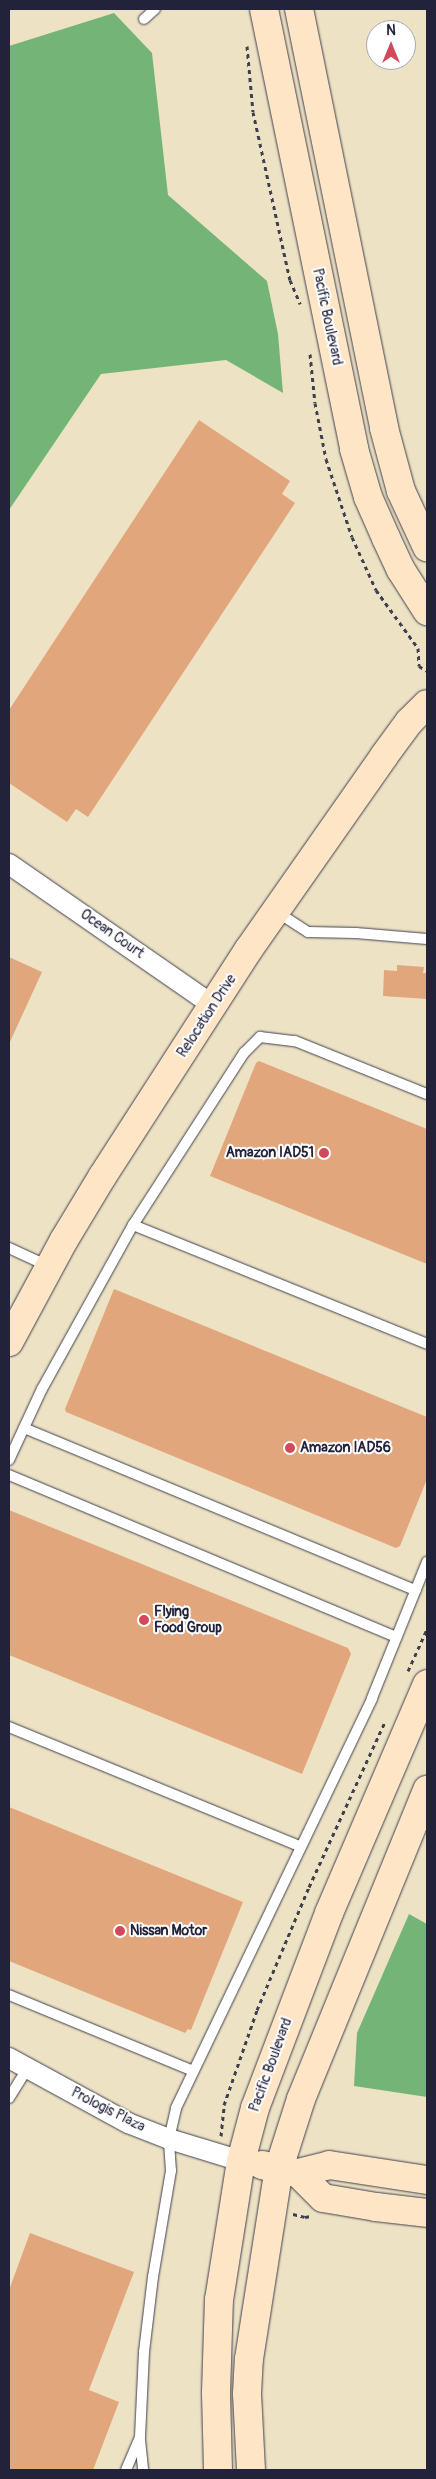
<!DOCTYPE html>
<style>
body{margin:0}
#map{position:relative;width:436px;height:2479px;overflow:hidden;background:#ede3c4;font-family:Pangolin,sans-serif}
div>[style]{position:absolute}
.forest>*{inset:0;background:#74b577}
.building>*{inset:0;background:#e2a67c}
.path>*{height:3px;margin-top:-1.5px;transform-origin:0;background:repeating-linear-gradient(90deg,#403f50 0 4px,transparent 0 8px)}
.roads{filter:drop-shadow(0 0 1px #403f50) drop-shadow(0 0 1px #403f50)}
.lane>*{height:10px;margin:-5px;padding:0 5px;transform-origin:5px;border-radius:5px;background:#fff}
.street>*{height:20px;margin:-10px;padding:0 10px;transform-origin:10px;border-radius:10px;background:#fff}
.secondary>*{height:28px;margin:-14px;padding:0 14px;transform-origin:14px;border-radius:14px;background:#fee5c5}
.dots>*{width:14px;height:14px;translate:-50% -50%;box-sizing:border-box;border:2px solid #fff;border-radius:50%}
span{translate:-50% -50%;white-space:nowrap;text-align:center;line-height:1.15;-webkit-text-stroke:4px #fff;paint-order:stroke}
.street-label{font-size:14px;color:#22223b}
.poi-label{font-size:14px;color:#22223b;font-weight:700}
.right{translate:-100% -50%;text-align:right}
.left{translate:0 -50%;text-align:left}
.frame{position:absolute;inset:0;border:10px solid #22223b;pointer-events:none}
.north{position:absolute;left:366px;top:20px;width:50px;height:50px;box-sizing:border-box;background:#fff;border:1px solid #a7a7b1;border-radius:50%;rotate:0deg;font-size:14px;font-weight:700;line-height:20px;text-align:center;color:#22223b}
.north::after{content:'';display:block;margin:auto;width:18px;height:22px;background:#d1495b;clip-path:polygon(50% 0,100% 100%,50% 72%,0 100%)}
</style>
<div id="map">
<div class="forest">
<i style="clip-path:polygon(114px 13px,152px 53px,168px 195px,267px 281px,278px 334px,283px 393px,226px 360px,101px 374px,9px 510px,9px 46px)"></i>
<i style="clip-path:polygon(409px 1914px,427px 1924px,427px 2097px,354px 2086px,357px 2033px)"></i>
</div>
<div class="building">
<i style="clip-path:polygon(199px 420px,290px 481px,282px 494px,295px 503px,88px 817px,76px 809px,67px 822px,9px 783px,9px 710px)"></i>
<i style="clip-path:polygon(9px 957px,42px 972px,9px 1044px)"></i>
<i style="clip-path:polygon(397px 965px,424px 967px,423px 973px,427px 973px,427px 999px,383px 996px,384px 970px,397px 971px)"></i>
<i style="clip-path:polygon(259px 1061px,427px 1129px,427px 1264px,210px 1176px,256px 1063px)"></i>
<i style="clip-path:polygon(114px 1289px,427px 1417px,427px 1479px,400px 1546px,396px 1548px,66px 1412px,65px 1409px)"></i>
<i style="clip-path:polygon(9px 1510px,348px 1648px,351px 1654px,302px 1774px,9px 1655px)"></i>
<i style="clip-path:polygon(9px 1807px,243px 1902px,191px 2030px,188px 2029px,185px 2033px,9px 1961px)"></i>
<i style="clip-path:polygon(30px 2233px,134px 2272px,89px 2390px,119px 2402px,93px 2470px,9px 2470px,9px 2290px)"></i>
</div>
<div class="path">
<i style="left:247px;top:46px;width:66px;rotate:84.8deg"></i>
<i style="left:253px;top:112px;width:172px;rotate:77.6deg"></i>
<i style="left:290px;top:280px;width:26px;rotate:67deg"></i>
<i style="left:310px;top:354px;width:49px;rotate:84.2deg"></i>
<i style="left:315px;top:403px;width:57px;rotate:78.9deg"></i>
<i style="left:326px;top:459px;width:82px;rotate:71.6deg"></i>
<i style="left:352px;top:537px;width:58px;rotate:65.6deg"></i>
<i style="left:376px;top:590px;width:72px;rotate:54.1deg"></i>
<i style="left:418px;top:648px;width:18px;rotate:87deg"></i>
<i style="left:419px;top:666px;width:9px;rotate:32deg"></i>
<i style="left:408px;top:1671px;width:46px;rotate:-65.7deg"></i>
<i style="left:221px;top:2136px;width:31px;rotate:-84deg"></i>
<i style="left:224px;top:2105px;width:101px;rotate:-70.8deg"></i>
<i style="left:257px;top:2010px;width:134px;rotate:-67.1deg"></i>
<i style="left:309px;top:1887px;width:182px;rotate:-65.3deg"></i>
<i style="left:293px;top:2214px;width:12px;rotate:14deg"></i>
<i style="left:305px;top:2217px;width:6px;rotate:-9deg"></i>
</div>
<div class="roads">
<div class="lane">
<i style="left:144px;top:19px;width:15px;rotate:-42deg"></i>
<i style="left:277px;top:912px;width:37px;rotate:33deg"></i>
<i style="left:308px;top:932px;width:48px;rotate:1.2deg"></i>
<i style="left:356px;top:933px;width:71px;rotate:4.8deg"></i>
<i style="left:133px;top:1225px;width:317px;rotate:22deg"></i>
<i style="left:9px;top:1248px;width:43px;rotate:24.8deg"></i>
<i style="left:24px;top:1428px;width:424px;rotate:22.5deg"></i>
<i style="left:9px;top:1460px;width:78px;rotate:-65.1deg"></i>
<i style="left:42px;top:1389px;width:188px;rotate:-61deg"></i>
<i style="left:133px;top:1225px;width:205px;rotate:-57.2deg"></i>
<i style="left:244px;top:1053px;width:23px;rotate:-45deg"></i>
<i style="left:260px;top:1037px;width:35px;rotate:7deg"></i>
<i style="left:295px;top:1041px;width:142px;rotate:21.9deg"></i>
<i style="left:9px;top:1475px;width:420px;rotate:22.7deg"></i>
<i style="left:9px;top:1727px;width:313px;rotate:22.3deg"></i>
<i style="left:9px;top:1995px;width:199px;rotate:22.4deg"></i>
<i style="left:9px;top:2098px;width:36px;rotate:-58deg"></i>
<i style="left:140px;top:2440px;width:30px;rotate:84deg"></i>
<i style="left:126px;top:2470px;width:36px;rotate:-67deg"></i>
<i style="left:140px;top:2437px;width:85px;rotate:-87.3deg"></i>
<i style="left:144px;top:2352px;width:76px;rotate:-83.2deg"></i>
<i style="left:153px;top:2277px;width:108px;rotate:-80.4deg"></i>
<i style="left:171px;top:2171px;width:32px;rotate:-94deg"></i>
<i style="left:169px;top:2139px;width:32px;rotate:-77deg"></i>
<i style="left:176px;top:2108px;width:454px;rotate:-64.4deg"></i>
<i style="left:372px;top:1698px;width:147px;rotate:-68deg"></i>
</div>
<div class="street">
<i style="left:9px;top:864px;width:248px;rotate:34.7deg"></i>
<i style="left:9px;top:2058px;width:136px;rotate:28.6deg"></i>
<i style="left:128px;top:2123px;width:44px;rotate:21.3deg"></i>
<i style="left:169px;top:2139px;width:75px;rotate:17deg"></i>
</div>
<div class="secondary">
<i style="left:264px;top:9px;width:449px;rotate:78.4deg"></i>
<i style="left:354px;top:449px;width:50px;rotate:73.7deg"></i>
<i style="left:368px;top:497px;width:45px;rotate:66.3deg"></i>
<i style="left:386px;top:538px;width:35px;rotate:65deg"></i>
<i style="left:401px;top:570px;width:49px;rotate:57.6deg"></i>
<i style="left:299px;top:9px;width:428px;rotate:78.5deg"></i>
<i style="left:384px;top:428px;width:65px;rotate:74.9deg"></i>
<i style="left:401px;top:491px;width:62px;rotate:65.1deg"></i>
<i style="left:9px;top:1342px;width:116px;rotate:-61.7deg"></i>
<i style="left:64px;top:1240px;width:74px;rotate:-58.9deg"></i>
<i style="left:102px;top:1177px;width:271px;rotate:-57.2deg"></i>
<i style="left:249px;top:949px;width:236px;rotate:-55deg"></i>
<i style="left:384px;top:756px;width:42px;rotate:-53.7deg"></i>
<i style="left:409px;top:722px;width:25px;rotate:-45deg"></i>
<i style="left:262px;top:2165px;width:37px;rotate:13deg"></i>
<i style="left:298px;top:2173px;width:32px;rotate:-14deg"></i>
<i style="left:329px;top:2165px;width:99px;rotate:8.7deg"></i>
<i style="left:298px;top:2173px;width:35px;rotate:45deg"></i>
<i style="left:323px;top:2198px;width:54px;rotate:9.6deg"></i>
<i style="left:376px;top:2207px;width:51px;rotate:6.7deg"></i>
<i style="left:218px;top:2470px;width:77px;rotate:-91.5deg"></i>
<i style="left:216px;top:2393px;width:93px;rotate:-88.2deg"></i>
<i style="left:219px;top:2300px;width:141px;rotate:-81deg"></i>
<i style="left:241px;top:2161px;width:55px;rotate:-75.2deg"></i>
<i style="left:255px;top:2108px;width:209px;rotate:-69.2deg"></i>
<i style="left:329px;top:1913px;width:249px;rotate:-66.8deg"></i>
<i style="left:251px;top:2470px;width:76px;rotate:-93deg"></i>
<i style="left:247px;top:2394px;width:35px;rotate:-87deg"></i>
<i style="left:249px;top:2359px;width:193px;rotate:-81.1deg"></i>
<i style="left:279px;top:2168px;width:72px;rotate:-72.3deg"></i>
<i style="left:301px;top:2099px;width:334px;rotate:-67.8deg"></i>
</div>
</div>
<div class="dots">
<i style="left:324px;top:1153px;background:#d1495b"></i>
<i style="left:290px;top:1448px;background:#d1495b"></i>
<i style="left:144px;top:1620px;background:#d1495b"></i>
<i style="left:120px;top:1931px;background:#d1495b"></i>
</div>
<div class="street-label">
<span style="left:327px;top:317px;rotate:78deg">Pacific Boulevard</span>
<span style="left:112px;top:934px;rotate:35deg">Ocean Court</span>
<span style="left:207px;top:1016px;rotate:-57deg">Relocation Drive</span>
<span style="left:271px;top:2065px;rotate:-70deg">Pacific Boulevard</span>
<span style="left:108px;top:2110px;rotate:27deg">Prologis Plaza</span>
</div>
<div class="poi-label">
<span class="right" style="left:314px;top:1153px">Amazon IAD51</span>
<span class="left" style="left:300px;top:1448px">Amazon IAD56</span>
<span class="left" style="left:154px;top:1620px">Flying<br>Food Group</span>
<span class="left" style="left:130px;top:1931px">Nissan Motor</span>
</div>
<div class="frame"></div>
<div class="north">N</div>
</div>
